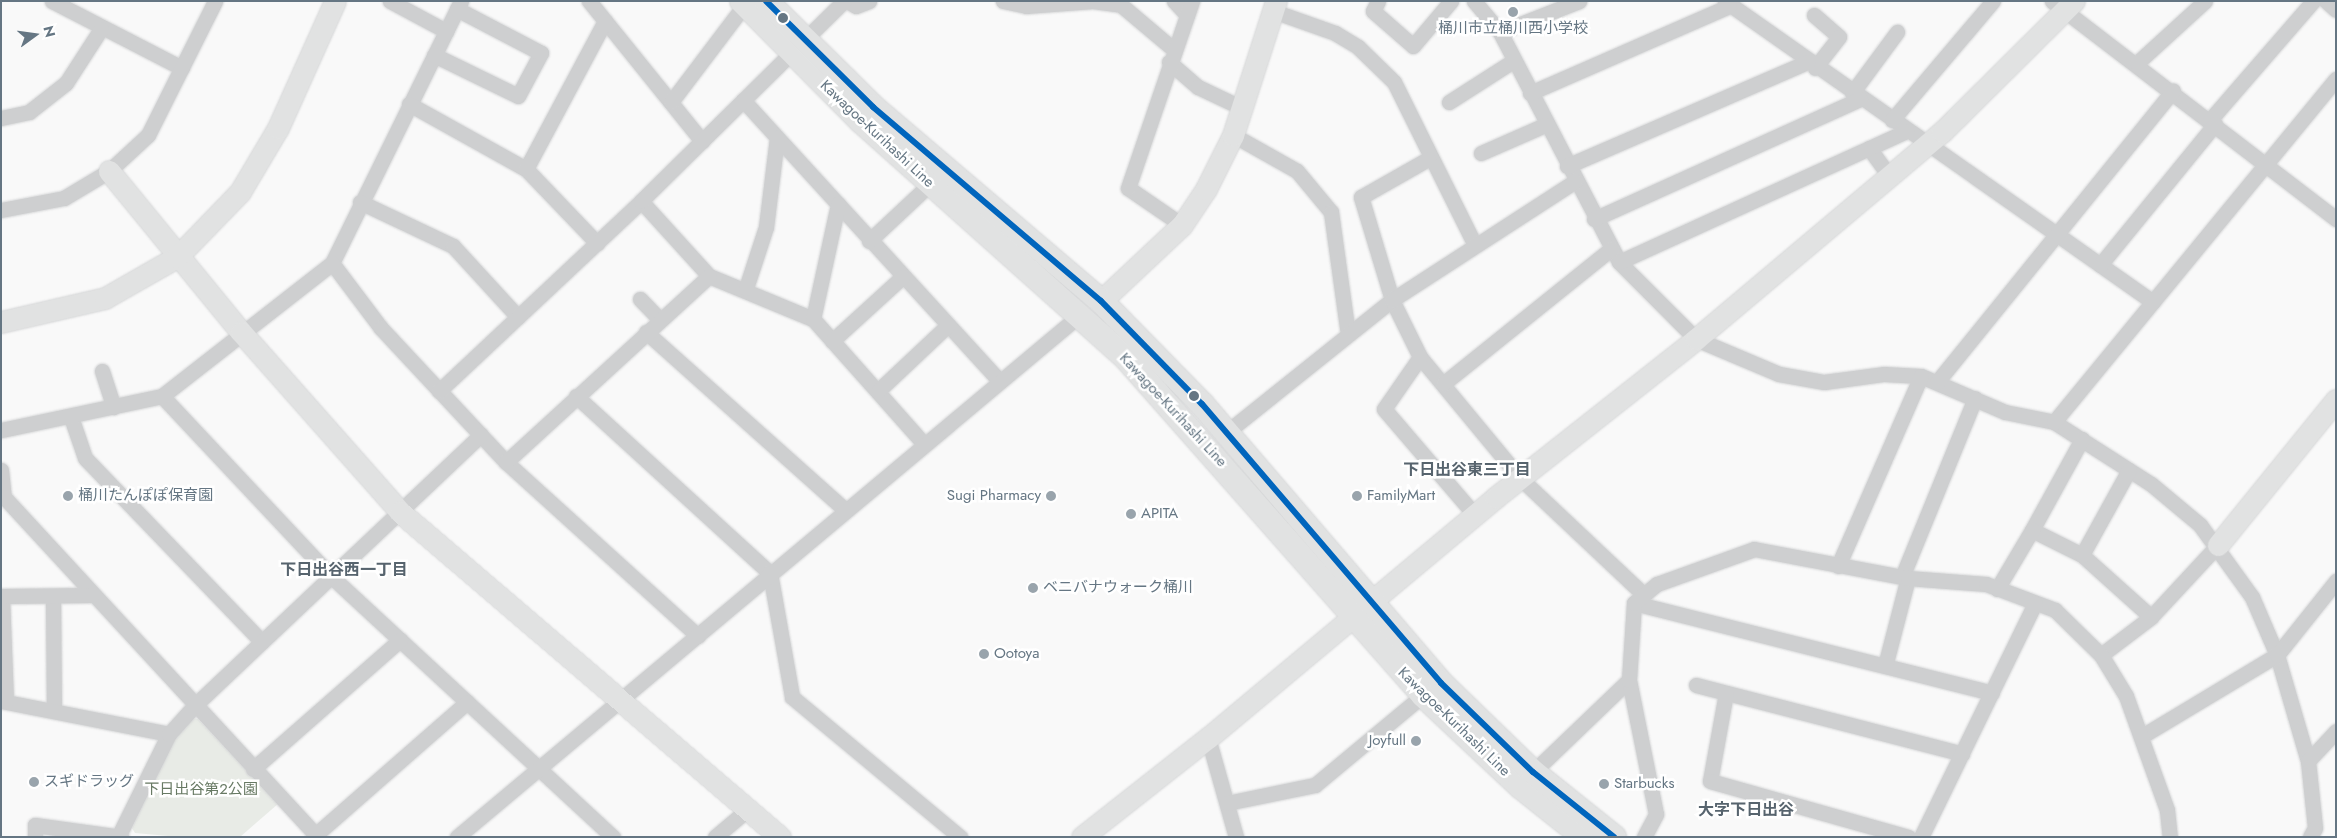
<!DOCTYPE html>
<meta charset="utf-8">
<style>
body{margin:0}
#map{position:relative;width:2337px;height:838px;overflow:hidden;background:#f9f9f9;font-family:Jost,"Noto Sans JP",sans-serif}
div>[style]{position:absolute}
.green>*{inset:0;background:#e8ebe6}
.roads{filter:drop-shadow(0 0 1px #d5d6d7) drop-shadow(0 0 1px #d5d6d7)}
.street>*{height:15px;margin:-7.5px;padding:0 7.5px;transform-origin:7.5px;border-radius:7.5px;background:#cecfd0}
.secondary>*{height:21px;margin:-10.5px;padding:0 10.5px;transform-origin:10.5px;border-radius:10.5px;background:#e1e2e2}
.primary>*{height:24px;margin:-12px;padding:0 12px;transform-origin:12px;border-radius:12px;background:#e1e2e2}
.bus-1>*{height:6px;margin:-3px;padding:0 3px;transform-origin:3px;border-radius:3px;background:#0065bd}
.dots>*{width:14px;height:14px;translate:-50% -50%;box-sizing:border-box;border:2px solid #fff;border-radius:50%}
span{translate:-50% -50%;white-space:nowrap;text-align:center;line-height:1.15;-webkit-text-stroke:5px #fff;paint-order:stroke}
.poi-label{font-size:15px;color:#657683}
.left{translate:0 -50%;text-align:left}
.right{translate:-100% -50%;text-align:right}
.street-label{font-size:15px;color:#657683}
.park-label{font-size:15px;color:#687a64}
.neighbourhood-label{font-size:16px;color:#57646e;font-weight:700}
.frame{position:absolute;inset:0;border:2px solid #657683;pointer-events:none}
.north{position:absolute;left:10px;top:10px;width:50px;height:50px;-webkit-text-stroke:4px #fff;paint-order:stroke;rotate:76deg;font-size:14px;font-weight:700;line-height:20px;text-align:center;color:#657683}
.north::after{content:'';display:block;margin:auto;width:18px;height:22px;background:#657683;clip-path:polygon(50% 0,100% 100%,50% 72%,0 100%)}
</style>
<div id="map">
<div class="green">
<i style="clip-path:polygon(191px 718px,198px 719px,278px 804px,240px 837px,179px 837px,135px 833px,132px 828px,178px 731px)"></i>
</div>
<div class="roads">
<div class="street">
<i style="left:52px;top:1px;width:146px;rotate:27.3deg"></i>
<i style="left:390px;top:1px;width:64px;rotate:28.2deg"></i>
<i style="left:461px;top:1px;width:292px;rotate:116.2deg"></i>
<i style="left:332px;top:263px;width:81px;rotate:53deg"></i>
<i style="left:381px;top:328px;width:183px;rotate:47deg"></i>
<i style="left:506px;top:462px;width:259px;rotate:42.2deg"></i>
<i style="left:589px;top:1px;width:180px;rotate:51.1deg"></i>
<i style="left:847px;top:1px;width:10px;rotate:29deg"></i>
<i style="left:856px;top:6px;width:14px;rotate:-21deg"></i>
<i style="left:1003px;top:1px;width:24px;rotate:12deg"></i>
<i style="left:1026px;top:6px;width:67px;rotate:-4.3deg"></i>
<i style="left:1093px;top:1px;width:28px;rotate:8deg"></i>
<i style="left:1121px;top:5px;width:68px;rotate:40.2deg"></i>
<i style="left:1174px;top:1px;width:19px;rotate:47deg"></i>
<i style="left:1378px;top:1px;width:11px;rotate:117deg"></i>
<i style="left:1373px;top:11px;width:53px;rotate:41.2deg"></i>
<i style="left:1413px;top:46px;width:59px;rotate:-49.8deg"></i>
<i style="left:1474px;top:1px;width:40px;rotate:50deg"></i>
<i style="left:1500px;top:32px;width:259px;rotate:62.6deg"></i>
<i style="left:1619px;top:262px;width:109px;rotate:45deg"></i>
<i style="left:1696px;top:339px;width:90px;rotate:22.9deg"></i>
<i style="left:1779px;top:374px;width:46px;rotate:10.1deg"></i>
<i style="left:1824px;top:382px;width:61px;rotate:-7.6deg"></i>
<i style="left:1884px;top:374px;width:37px;rotate:3deg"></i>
<i style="left:1921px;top:376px;width:91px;rotate:23.2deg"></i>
<i style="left:2005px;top:412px;width:50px;rotate:11.5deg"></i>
<i style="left:2054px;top:422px;width:115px;rotate:32.6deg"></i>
<i style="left:2151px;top:484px;width:64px;rotate:39.9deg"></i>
<i style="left:2200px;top:525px;width:89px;rotate:54.2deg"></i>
<i style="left:2252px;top:597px;width:63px;rotate:66.7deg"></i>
<i style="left:2277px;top:655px;width:110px;rotate:73.7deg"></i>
<i style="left:2308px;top:761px;width:67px;rotate:84deg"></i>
<i style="left:2315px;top:828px;width:10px;rotate:119deg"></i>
<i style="left:1725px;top:1px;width:523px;rotate:35.12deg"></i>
<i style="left:2052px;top:1px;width:358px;rotate:37.5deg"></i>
<i style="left:2326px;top:1px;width:13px;rotate:42deg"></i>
<i style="left:1273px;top:11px;width:66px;rotate:19.5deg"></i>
<i style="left:1335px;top:33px;width:27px;rotate:31deg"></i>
<i style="left:1358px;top:47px;width:50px;rotate:44.2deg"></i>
<i style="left:1394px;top:82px;width:180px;rotate:63.6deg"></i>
<i style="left:1814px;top:15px;width:33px;rotate:41deg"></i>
<i style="left:1839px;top:37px;width:39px;rotate:128deg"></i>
<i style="left:1500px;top:32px;width:85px;rotate:-21.4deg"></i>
<i style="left:434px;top:55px;width:93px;rotate:26deg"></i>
<i style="left:518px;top:96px;width:49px;rotate:-61.9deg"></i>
<i style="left:541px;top:53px;width:95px;rotate:-152.4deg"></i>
<i style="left:1169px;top:62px;width:38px;rotate:41deg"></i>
<i style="left:1198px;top:87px;width:49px;rotate:25.5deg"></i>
<i style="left:2137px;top:63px;width:92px;rotate:-42.4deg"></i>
<i style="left:1530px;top:93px;width:217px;rotate:-23.6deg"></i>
<i style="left:1852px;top:93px;width:76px;rotate:-53.6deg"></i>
<i style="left:743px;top:100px;width:381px;rotate:47.6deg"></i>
<i style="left:671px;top:102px;width:123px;rotate:-52.9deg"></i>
<i style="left:1449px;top:102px;width:76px;rotate:-32.6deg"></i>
<i style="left:409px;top:104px;width:134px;rotate:29.1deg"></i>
<i style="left:526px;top:169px;width:103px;rotate:46.2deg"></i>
<i style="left:1px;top:118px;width:29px;rotate:-12deg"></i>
<i style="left:29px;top:112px;width:47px;rotate:-38.1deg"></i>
<i style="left:66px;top:83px;width:64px;rotate:-57.1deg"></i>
<i style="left:1892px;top:120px;width:156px;rotate:-49.7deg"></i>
<i style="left:2210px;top:120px;width:157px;rotate:-49.1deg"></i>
<i style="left:1233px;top:135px;width:73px;rotate:29.4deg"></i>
<i style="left:1297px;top:171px;width:53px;rotate:50.3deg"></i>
<i style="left:1331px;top:212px;width:123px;rotate:82.1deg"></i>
<i style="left:1869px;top:148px;width:34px;rotate:54deg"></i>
<i style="left:1481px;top:153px;width:70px;rotate:-23.6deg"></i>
<i style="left:1428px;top:159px;width:77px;rotate:150.4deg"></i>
<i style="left:1361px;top:197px;width:108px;rotate:73.2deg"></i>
<i style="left:1392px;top:300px;width:64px;rotate:63.8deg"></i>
<i style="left:1420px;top:357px;width:157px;rotate:50.4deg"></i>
<i style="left:1520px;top:478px;width:170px;rotate:43.3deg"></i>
<i style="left:1567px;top:166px;width:262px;rotate:-23.4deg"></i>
<i style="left:526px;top:169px;width:168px;rotate:-61.9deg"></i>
<i style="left:641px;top:201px;width:101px;rotate:47.8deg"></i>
<i style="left:709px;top:276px;width:113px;rotate:22.5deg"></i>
<i style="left:813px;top:319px;width:167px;rotate:48.4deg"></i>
<i style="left:360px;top:202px;width:103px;rotate:25.3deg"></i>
<i style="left:453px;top:246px;width:96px;rotate:47.5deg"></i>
<i style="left:1px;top:210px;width:64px;rotate:-10.8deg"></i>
<i style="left:64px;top:198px;width:52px;rotate:-31deg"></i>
<i style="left:109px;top:171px;width:53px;rotate:-42.7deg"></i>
<i style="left:148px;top:135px;width:150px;rotate:-63.4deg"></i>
<i style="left:1594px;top:219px;width:292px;rotate:-24.3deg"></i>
<i style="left:1182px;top:225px;width:65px;rotate:-145.6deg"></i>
<i style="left:1128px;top:188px;width:198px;rotate:-71.1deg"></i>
<i style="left:869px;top:241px;width:83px;rotate:-43.1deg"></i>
<i style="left:1619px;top:262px;width:316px;rotate:-24.5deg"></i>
<i style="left:2100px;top:265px;width:182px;rotate:-50.8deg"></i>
<i style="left:746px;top:288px;width:64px;rotate:-71.8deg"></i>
<i style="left:766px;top:227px;width:90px;rotate:-83deg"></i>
<i style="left:640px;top:299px;width:29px;rotate:46deg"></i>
<i style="left:813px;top:319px;width:118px;rotate:-77.7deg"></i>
<i style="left:646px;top:332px;width:267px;rotate:41.8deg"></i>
<i style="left:832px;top:341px;width:95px;rotate:-42.4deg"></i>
<i style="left:1420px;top:357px;width:63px;rotate:124.7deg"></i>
<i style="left:1384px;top:409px;width:140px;rotate:49.4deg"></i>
<i style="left:102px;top:371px;width:38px;rotate:72deg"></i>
<i style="left:1937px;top:382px;width:375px;rotate:-51deg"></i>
<i style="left:1443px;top:384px;width:216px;rotate:-38.8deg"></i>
<i style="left:879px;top:390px;width:95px;rotate:-43.3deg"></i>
<i style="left:439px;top:391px;width:277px;rotate:-43.2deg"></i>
<i style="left:641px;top:201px;width:285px;rotate:-44.6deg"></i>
<i style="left:162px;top:396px;width:248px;rotate:46.8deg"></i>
<i style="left:332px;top:577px;width:383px;rotate:42.8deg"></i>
<i style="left:576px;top:396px;width:263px;rotate:42.4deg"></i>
<i style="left:770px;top:573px;width:126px;rotate:79.9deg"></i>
<i style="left:792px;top:697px;width:219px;rotate:39.8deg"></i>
<i style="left:71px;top:417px;width:43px;rotate:71.1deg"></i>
<i style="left:85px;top:458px;width:255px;rotate:46.1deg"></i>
<i style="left:2054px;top:422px;width:444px;rotate:-50.6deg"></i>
<i style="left:1px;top:430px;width:165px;rotate:-11.9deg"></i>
<i style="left:162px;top:396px;width:216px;rotate:-38deg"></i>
<i style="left:1227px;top:432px;width:211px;rotate:-38.7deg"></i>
<i style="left:1392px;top:300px;width:218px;rotate:-33deg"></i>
<i style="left:2082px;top:439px;width:104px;rotate:118.8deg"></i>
<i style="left:2032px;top:530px;width:56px;rotate:26.6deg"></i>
<i style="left:2082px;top:555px;width:93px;rotate:41.9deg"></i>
<i style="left:2151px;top:617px;width:98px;rotate:-47.1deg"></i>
<i style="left:506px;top:462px;width:275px;rotate:-42.5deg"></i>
<i style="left:1px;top:470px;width:27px;rotate:84deg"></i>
<i style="left:4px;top:497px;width:463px;rotate:47.3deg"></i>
<i style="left:2082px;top:555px;width:97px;rotate:-61.1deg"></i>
<i style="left:1838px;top:566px;width:207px;rotate:-66.4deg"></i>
<i style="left:1902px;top:577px;width:193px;rotate:-67.8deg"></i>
<i style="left:1997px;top:589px;width:69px;rotate:-59.3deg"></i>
<i style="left:53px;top:598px;width:112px;rotate:89.5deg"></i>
<i style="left:1634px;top:603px;width:369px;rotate:14.1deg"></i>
<i style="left:2101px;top:655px;width:63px;rotate:-37.2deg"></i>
<i style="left:1885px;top:666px;width:91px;rotate:-75.4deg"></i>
<i style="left:1696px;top:685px;width:275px;rotate:14.5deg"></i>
<i style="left:1726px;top:693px;width:89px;rotate:100.3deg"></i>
<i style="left:1710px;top:781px;width:206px;rotate:15.8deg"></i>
<i style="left:1px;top:701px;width:171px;rotate:11.1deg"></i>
<i style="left:6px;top:701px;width:105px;rotate:-92.2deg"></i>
<i style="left:2px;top:596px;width:90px;rotate:-0.6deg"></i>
<i style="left:2142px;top:736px;width:157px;rotate:-31deg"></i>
<i style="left:2277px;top:655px;width:95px;rotate:-51.4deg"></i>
<i style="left:1208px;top:738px;width:103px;rotate:74.2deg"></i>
<i style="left:2308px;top:761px;width:41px;rotate:-47deg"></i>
<i style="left:253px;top:769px;width:196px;rotate:-41.3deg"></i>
<i style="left:1533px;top:772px;width:133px;rotate:-43.8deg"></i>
<i style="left:1227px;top:803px;width:90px;rotate:-11.6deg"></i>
<i style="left:1315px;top:785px;width:141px;rotate:-39.8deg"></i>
<i style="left:35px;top:837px;width:12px;rotate:-90deg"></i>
<i style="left:35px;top:825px;width:87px;rotate:7.9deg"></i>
<i style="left:118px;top:837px;width:115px;rotate:-63.7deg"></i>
<i style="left:169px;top:734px;width:38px;rotate:-48deg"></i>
<i style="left:194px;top:706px;width:395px;rotate:-43.4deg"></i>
<i style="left:313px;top:837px;width:205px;rotate:-41.2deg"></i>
<i style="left:457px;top:837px;width:814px;rotate:-39.97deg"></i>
<i style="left:715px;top:837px;width:43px;rotate:-40.3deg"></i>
<i style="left:1644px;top:837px;width:26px;rotate:-62deg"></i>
<i style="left:1656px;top:814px;width:137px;rotate:-101.4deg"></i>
<i style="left:1629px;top:680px;width:77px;rotate:-86.3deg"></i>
<i style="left:1634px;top:603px;width:30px;rotate:-40deg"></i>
<i style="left:1657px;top:584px;width:103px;rotate:-19.8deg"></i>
<i style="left:1754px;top:549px;width:157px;rotate:10.7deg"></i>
<i style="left:1908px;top:578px;width:78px;rotate:4.4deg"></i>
<i style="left:1986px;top:584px;width:74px;rotate:20.6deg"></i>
<i style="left:2055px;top:610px;width:64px;rotate:44.4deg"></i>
<i style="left:2101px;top:655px;width:48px;rotate:58.6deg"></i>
<i style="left:2126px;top:696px;width:121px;rotate:70.2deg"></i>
<i style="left:2167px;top:810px;width:27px;rotate:84deg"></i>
<i style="left:1921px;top:837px;width:260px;rotate:-64deg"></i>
</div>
<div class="secondary">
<i style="left:109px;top:171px;width:208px;rotate:50.7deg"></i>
<i style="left:241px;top:332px;width:240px;rotate:48.5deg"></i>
<i style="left:400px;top:512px;width:500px;rotate:40.54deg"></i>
<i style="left:1101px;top:301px;width:111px;rotate:-43.2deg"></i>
<i style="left:1182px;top:225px;width:43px;rotate:-56.3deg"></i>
<i style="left:1206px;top:189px;width:60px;rotate:-63.4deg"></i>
<i style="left:1233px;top:135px;width:141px;rotate:-72.2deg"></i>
<i style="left:1px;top:322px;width:107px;rotate:-13deg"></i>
<i style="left:105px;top:298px;width:83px;rotate:-29.7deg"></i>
<i style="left:177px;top:257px;width:91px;rotate:-45.9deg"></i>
<i style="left:240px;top:192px;width:74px;rotate:-59.3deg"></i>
<i style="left:278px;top:128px;width:139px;rotate:-65.8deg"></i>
<i style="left:2218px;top:545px;width:187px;rotate:-50.9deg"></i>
<i style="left:1082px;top:837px;width:160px;rotate:-38.2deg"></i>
<i style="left:1208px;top:738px;width:376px;rotate:-39.9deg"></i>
<i style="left:1496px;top:497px;width:255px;rotate:-38.3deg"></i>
<i style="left:1696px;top:339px;width:322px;rotate:-40.1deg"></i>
<i style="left:1942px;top:132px;width:186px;rotate:-44.8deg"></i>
</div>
<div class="primary">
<i style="left:742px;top:1px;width:168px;rotate:45.2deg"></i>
<i style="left:860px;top:120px;width:358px;rotate:41.8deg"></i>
<i style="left:1127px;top:359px;width:448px;rotate:48.6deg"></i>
<i style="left:1423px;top:695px;width:133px;rotate:43.2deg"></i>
<i style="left:1520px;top:786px;width:82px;rotate:38.6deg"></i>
<i style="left:766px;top:1px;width:151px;rotate:44.7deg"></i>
<i style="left:873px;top:107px;width:299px;rotate:40.4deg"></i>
<i style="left:1101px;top:301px;width:144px;rotate:45.6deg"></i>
<i style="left:1202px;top:404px;width:367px;rotate:49.4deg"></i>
<i style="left:1441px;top:683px;width:128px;rotate:44.1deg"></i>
<i style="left:1533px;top:772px;width:104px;rotate:38.7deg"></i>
</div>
</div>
<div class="bus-1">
<i style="left:766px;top:1px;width:151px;rotate:44.7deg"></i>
<i style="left:873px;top:107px;width:299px;rotate:40.4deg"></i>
<i style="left:1101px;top:301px;width:144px;rotate:45.6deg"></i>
<i style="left:1202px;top:404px;width:367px;rotate:49.4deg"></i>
<i style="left:1441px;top:683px;width:128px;rotate:44.1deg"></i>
<i style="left:1533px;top:772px;width:104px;rotate:38.7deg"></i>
</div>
<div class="dots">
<i style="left:1513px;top:12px;background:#99a4ac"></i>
<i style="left:783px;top:18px;background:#657683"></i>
<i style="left:1194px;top:396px;background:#657683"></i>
<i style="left:68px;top:496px;background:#99a4ac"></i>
<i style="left:1051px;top:496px;background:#99a4ac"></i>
<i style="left:1357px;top:496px;background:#99a4ac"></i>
<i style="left:1131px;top:514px;background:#99a4ac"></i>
<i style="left:1033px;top:588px;background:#99a4ac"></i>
<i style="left:984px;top:654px;background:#99a4ac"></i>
<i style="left:1416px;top:741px;background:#99a4ac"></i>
<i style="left:34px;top:782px;background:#99a4ac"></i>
<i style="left:1604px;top:784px;background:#99a4ac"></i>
</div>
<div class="poi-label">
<span style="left:1513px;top:29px">桶川市立桶川西小学校</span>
<span class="left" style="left:78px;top:496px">桶川たんぽぽ保育園</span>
<span class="right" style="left:1041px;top:496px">Sugi Pharmacy</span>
<span class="left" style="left:1367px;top:496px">FamilyMart</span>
<span class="left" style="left:1141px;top:514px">APITA</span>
<span class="left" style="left:1043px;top:588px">ベニバナウォーク桶川</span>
<span class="left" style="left:994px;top:654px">Ootoya</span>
<span class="right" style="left:1406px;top:741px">Joyfull</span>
<span class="left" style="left:44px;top:782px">スギドラッグ</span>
<span class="left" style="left:1614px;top:784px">Starbucks</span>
</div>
<div class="street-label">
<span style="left:877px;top:134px;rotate:43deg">Kawagoe-Kurihashi Line</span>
<span style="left:1173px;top:410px;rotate:47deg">Kawagoe-Kurihashi Line</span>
<span style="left:1454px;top:722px;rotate:44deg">Kawagoe-Kurihashi Line</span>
</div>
<div class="park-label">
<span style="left:201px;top:790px">下日出谷第2公園</span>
</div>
<div class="neighbourhood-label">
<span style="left:1467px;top:470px">下日出谷東三丁目</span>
<span style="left:344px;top:570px">下日出谷西一丁目</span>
<span style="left:1746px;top:810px">大字下日出谷</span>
</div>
<div class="frame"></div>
<div class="north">N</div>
</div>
